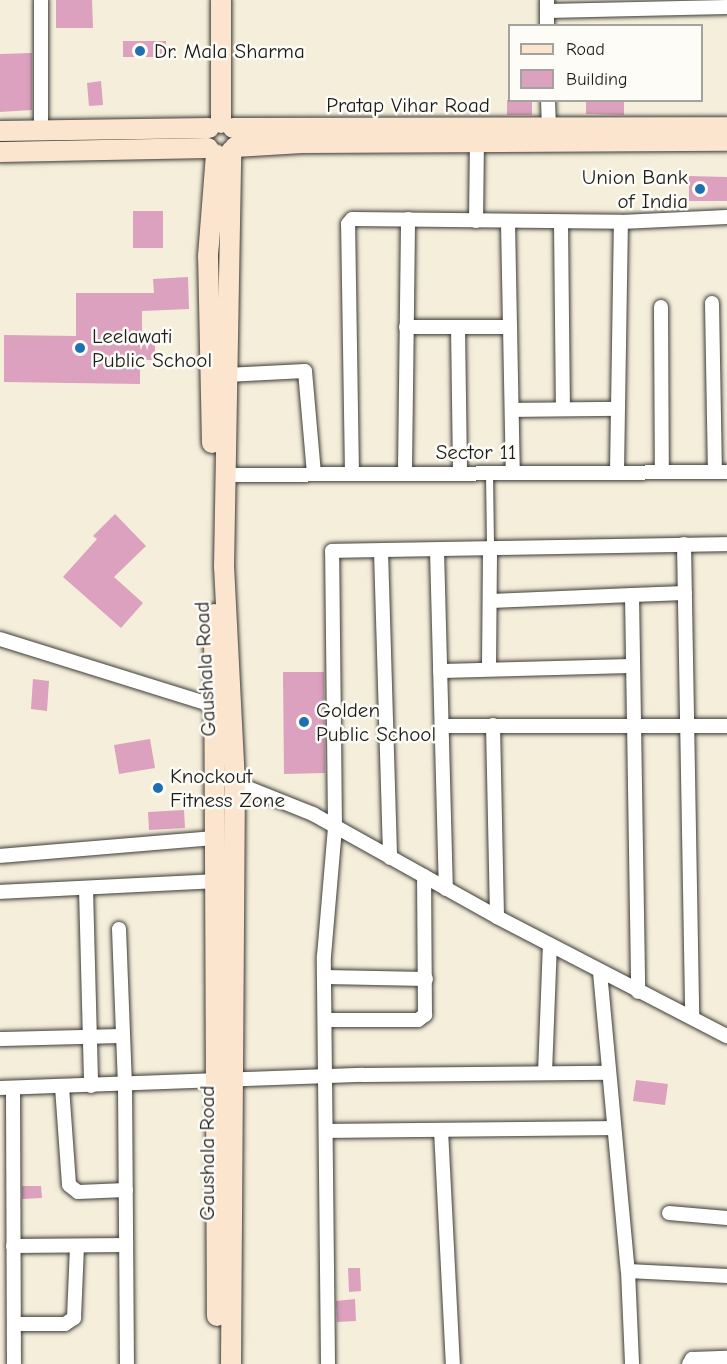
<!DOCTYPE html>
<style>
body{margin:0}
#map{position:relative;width:727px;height:1364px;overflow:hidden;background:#f5eeda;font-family:"Comic Neue",sans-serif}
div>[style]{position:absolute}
.building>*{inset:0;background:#dba1be}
.roads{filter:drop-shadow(0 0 2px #3d3c38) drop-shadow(0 0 2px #3d3c38)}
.lane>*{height:7px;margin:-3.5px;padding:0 3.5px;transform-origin:3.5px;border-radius:3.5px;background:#fff}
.street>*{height:14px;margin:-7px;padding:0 7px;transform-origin:7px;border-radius:7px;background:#fff}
.secondary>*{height:20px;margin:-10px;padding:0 10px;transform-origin:10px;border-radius:10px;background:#fce5cf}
.dots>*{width:16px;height:16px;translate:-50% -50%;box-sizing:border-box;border:3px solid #fdfcf7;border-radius:50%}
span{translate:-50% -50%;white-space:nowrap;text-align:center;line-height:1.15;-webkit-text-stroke:5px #fdfcf7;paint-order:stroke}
.poi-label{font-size:21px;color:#1c1c1c}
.left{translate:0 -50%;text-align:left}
.right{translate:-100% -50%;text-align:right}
.street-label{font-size:21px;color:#1c1c1c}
.legend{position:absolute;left:508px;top:24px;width:195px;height:78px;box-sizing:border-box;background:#fdfcf7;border:2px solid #a3a29f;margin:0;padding:8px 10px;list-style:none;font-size:18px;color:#1c1c1c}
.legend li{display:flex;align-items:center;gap:12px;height:30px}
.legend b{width:30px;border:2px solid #a3a29f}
</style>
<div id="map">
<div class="building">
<i style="clip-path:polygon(56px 0,92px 0,93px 28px,56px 28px)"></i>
<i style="clip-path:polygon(123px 41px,166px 41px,166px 57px,123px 57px)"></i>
<i style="clip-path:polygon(32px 53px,32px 110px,0 112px,0 54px)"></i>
<i style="clip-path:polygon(101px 81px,103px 105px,89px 106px,87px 83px)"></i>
<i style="clip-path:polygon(507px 100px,532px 100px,532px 115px,507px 115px)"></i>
<i style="clip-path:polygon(586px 100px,624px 100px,624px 115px,586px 114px)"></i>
<i style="clip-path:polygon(689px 176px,727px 177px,727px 201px,689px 201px)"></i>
<i style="clip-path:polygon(133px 211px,163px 211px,163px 248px,133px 248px)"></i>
<i style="clip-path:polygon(188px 277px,189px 309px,142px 311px,142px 335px,155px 335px,155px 360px,140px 360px,140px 384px,4px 382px,4px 335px,76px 336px,76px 293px,154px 293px,153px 279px)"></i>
<i style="clip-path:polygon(115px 514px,146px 546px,114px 577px,143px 603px,121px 628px,63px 577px,97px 539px,93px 536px)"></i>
<i style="clip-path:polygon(283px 672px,324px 672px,325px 773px,284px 774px)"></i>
<i style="clip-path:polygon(33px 679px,49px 681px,47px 711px,31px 709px)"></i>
<i style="clip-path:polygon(150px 739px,155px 768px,119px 774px,114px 745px)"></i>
<i style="clip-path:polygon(184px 810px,185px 828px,149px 830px,148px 812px)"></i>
<i style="clip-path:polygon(636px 1080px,668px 1084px,665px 1105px,633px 1101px)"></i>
<i style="clip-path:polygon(22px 1186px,41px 1186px,42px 1198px,22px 1199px)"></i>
<i style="clip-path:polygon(348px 1268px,360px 1268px,361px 1291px,349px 1292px)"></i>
<i style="clip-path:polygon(355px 1299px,356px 1321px,337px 1322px,336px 1301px)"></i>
</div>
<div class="roads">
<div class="lane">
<i style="left:489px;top:473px;width:76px;rotate:89.2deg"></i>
</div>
<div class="street">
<i style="left:41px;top:0;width:131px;rotate:90deg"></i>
<i style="left:547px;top:0;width:26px;rotate:90deg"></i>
<i style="left:547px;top:11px;width:180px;rotate:-1.3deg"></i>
<i style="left:548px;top:100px;width:34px;rotate:88deg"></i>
<i style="left:476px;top:221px;width:78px;rotate:-89.3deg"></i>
<i style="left:508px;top:222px;width:251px;rotate:88.9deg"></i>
<i style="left:561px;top:222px;width:187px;rotate:89.4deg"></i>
<i style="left:712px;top:303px;width:169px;rotate:89deg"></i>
<i style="left:661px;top:307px;width:165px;rotate:89.7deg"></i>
<i style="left:406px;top:327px;width:104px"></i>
<i style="left:458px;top:327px;width:146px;rotate:89.2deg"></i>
<i style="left:226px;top:375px;width:79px;rotate:-2.9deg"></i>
<i style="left:305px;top:371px;width:103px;rotate:85deg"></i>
<i style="left:512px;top:410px;width:104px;rotate:-0.6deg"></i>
<i style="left:405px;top:470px;width:251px;rotate:-89.3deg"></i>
<i style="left:617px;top:472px;width:250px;rotate:-89.1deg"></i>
<i style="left:352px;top:474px;width:250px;rotate:-90.9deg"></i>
<i style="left:348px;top:224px;width:6px;rotate:-51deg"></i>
<i style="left:352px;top:219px;width:269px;rotate:0.6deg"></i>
<i style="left:621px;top:222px;width:106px;rotate:-2.7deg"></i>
<i style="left:225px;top:475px;width:502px;rotate:-0.34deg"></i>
<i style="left:684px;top:544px;width:472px;rotate:89deg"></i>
<i style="left:437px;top:550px;width:339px;rotate:88.5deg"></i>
<i style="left:381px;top:551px;width:307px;rotate:88.3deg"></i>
<i style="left:632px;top:595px;width:53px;rotate:-2.2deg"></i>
<i style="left:491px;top:601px;width:141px;rotate:-2.4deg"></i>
<i style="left:632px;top:595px;width:397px;rotate:89.1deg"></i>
<i style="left:0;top:639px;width:232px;rotate:17.3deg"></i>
<i style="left:489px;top:668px;width:119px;rotate:-89.5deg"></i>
<i style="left:440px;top:671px;width:193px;rotate:-1.5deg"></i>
<i style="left:493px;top:725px;width:192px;rotate:88.8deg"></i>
<i style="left:442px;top:726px;width:285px"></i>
<i style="left:228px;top:780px;width:92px;rotate:21.8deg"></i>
<i style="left:313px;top:814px;width:211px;rotate:29.2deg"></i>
<i style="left:497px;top:917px;width:259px;rotate:27.4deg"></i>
<i style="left:0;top:856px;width:217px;rotate:-4.8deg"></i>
<i style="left:86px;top:889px;width:197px;rotate:88.5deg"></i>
<i style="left:0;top:892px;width:216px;rotate:-2.9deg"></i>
<i style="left:119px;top:929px;width:155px;rotate:87.8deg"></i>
<i style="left:125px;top:1084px;width:280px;rotate:89.6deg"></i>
<i style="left:600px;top:972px;width:300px;rotate:84.7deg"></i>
<i style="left:628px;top:1271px;width:93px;rotate:87.5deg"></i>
<i style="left:325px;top:977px;width:101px;rotate:1.1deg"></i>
<i style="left:325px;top:1020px;width:93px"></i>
<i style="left:418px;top:1020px;width:9px;rotate:-36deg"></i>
<i style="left:425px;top:1015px;width:139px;rotate:-90.4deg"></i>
<i style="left:0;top:1039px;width:123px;rotate:-1.4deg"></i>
<i style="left:545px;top:1073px;width:128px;rotate:-87.8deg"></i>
<i style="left:62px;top:1087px;width:98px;rotate:85.9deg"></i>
<i style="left:69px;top:1185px;width:11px;rotate:38deg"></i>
<i style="left:78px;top:1192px;width:48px;rotate:-2.4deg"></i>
<i style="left:0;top:1088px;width:363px;rotate:-2.1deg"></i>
<i style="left:363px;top:1075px;width:246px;rotate:-0.5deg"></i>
<i style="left:13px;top:1088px;width:276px;rotate:89.8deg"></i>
<i style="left:441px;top:1130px;width:234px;rotate:87.1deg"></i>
<i style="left:327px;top:1131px;width:287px;rotate:-0.6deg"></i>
<i style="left:669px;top:1213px;width:58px;rotate:4.9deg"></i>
<i style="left:13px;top:1246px;width:113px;rotate:-0.5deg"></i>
<i style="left:628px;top:1271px;width:99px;rotate:2.9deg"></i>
<i style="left:14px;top:1324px;width:51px"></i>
<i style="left:65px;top:1324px;width:11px;rotate:-34deg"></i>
<i style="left:74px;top:1318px;width:71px;rotate:-87.6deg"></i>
<i style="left:328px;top:1364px;width:408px;rotate:-90.6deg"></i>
<i style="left:324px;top:956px;width:129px;rotate:-85.1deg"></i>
<i style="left:335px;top:827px;width:276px;rotate:-90.6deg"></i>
<i style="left:332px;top:551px;width:395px;rotate:-1deg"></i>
<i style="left:689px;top:1364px;width:6px;rotate:-59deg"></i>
<i style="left:692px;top:1359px;width:35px;rotate:-2deg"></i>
</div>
<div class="secondary">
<i style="left:221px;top:123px;width:123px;rotate:-90deg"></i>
<i style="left:233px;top:128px;width:494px;rotate:-0.1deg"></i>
<i style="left:0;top:131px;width:209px;rotate:-0.8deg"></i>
<i style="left:235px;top:147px;width:67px;rotate:-3.4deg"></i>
<i style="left:302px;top:143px;width:425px;rotate:-0.3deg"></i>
<i style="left:0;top:152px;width:208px;rotate:-1.1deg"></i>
<i style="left:212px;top:443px;width:187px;rotate:-91.2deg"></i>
<i style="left:208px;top:256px;width:102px;rotate:-85.5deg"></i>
<i style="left:214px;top:614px;width:702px;rotate:89.76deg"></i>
<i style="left:231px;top:1364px;width:581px;rotate:-89.61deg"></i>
<i style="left:235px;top:783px;width:216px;rotate:-92.9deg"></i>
<i style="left:224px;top:567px;width:416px;rotate:-89deg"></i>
</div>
</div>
<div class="dots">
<i style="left:140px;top:51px;background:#1f6fb2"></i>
<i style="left:700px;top:189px;background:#1f6fb2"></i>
<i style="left:80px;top:348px;background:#1f6fb2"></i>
<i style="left:304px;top:722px;background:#1f6fb2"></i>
<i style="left:158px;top:788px;background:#1f6fb2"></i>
</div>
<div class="poi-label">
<span class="left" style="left:154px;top:51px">Dr. Mala Sharma</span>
<span class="right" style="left:688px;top:189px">Union Bank<br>of India</span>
<span class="left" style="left:92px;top:348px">Leelawati<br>Public School</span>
<span class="left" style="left:316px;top:722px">Golden<br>Public School</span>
<span class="left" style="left:170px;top:788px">Knockout<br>Fitness Zone</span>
</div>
<div class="street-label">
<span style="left:408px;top:105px">Pratap Vihar Road</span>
<span style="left:476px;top:452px">Sector 11</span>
<span style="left:205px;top:669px;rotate:-93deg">Gaushala Road</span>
<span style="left:207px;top:1153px;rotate:-90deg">Gaushala Road</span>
</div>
<ul class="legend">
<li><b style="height:8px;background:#fce5cf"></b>Road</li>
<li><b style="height:16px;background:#dba1be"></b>Building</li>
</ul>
</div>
